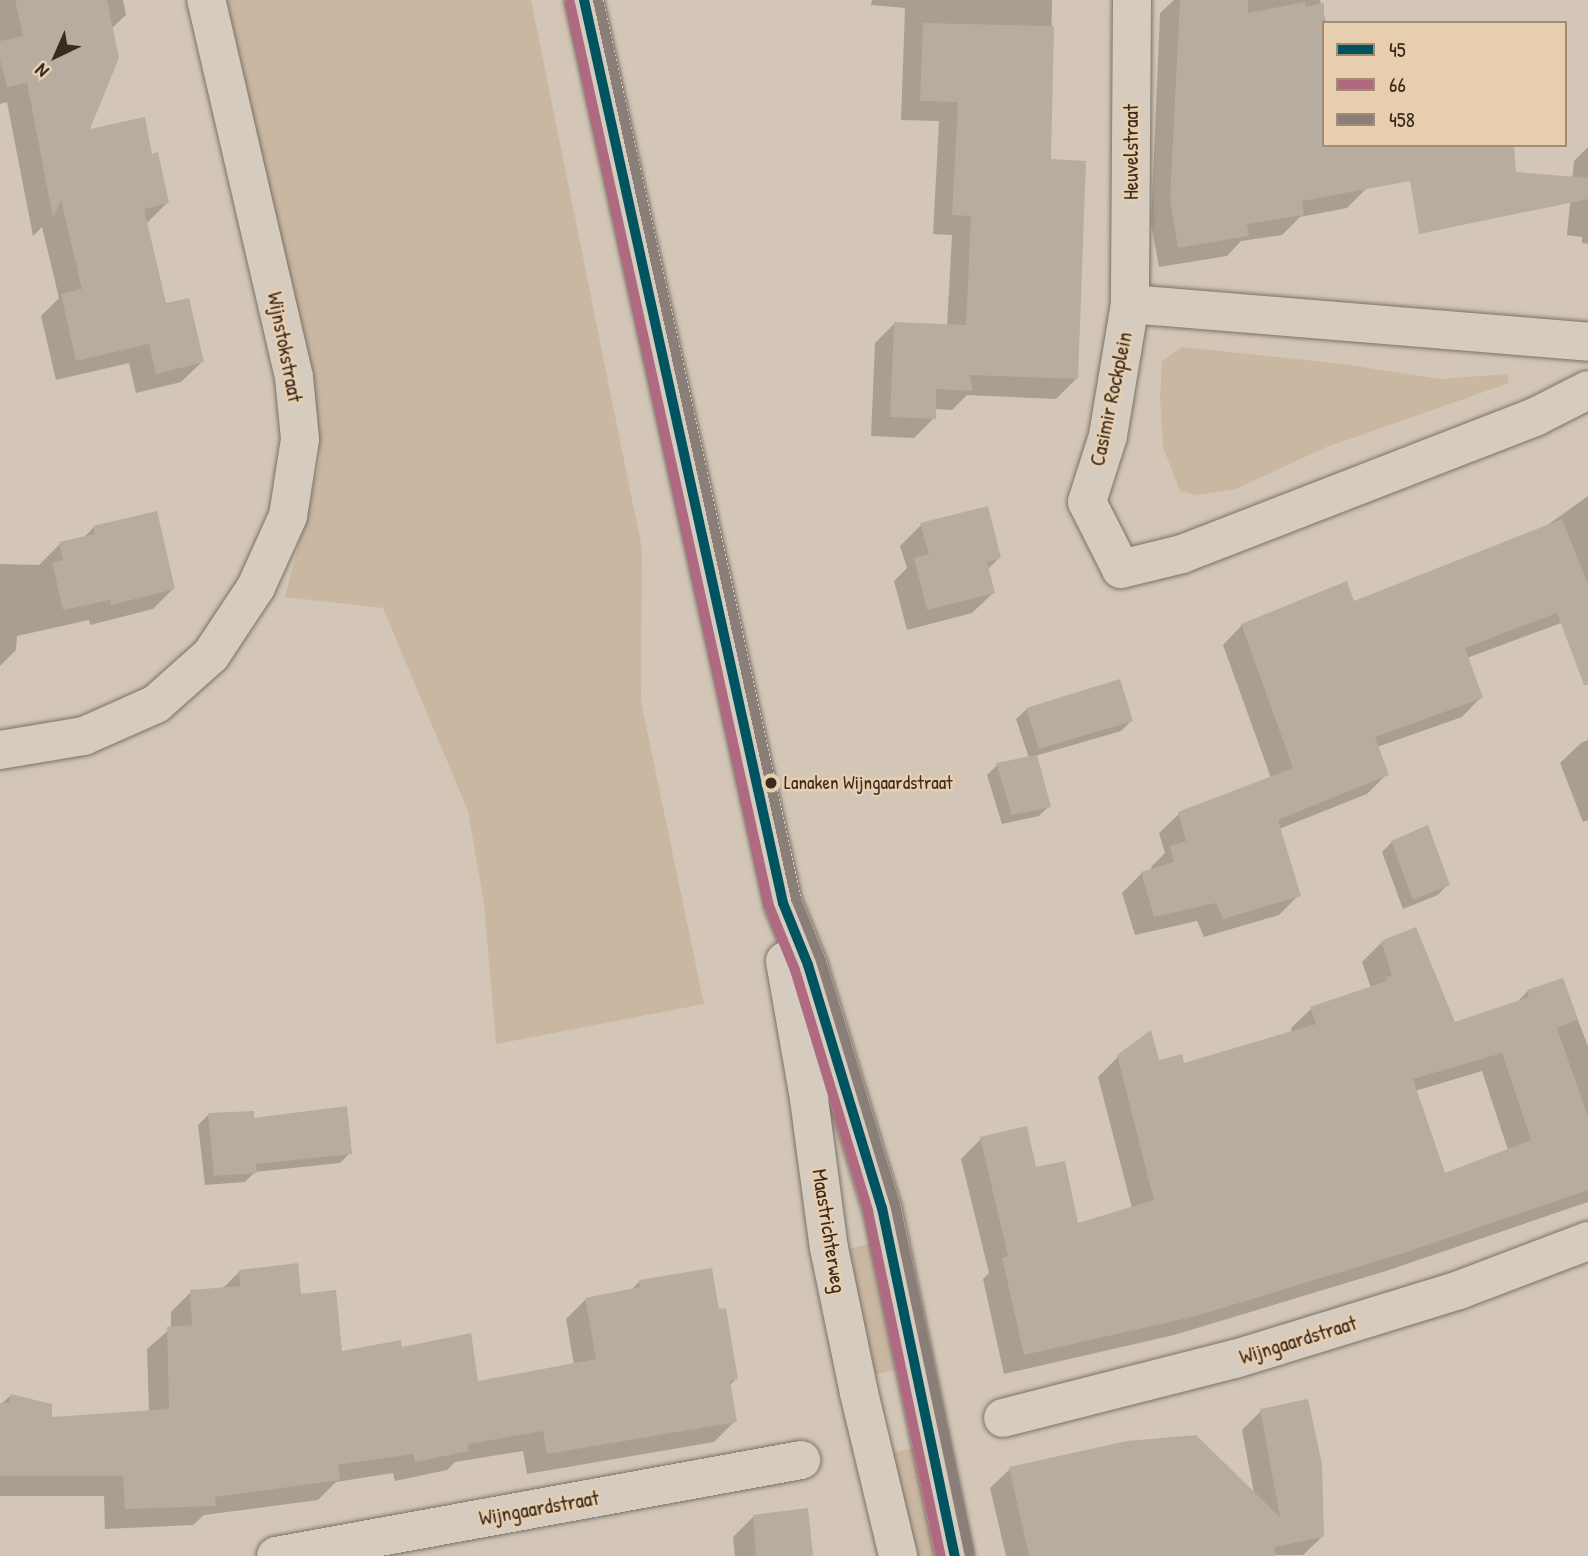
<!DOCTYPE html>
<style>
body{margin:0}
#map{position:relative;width:1588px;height:1556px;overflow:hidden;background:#d3c6b6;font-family:"Patrick Hand",sans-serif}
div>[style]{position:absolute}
.green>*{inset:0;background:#cab7a1}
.shadow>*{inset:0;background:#0003}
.building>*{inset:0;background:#b6ac9f}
.roads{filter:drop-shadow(0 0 2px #7a7167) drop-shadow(0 0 2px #7a7167)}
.minor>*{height:38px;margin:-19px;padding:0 19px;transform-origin:19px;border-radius:19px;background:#d5cbbf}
.major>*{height:38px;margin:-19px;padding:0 19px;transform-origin:19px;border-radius:19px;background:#d5cbbf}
.bus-1>*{height:10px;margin:-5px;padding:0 5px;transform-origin:5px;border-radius:5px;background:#005460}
.bus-2>*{height:10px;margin:-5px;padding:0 5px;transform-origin:5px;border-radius:5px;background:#af6a82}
.bus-3>*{height:10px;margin:-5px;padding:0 5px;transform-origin:5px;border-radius:5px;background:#897f78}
.dots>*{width:19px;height:19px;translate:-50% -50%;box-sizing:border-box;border:4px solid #e7ceaf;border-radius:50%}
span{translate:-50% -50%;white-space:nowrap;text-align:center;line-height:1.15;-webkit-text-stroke:5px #e7ceaf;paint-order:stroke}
.bus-label{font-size:19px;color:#3b2a1e}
.left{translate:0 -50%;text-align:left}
.street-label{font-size:21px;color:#3b2a1e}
.legend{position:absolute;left:1322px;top:21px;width:245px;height:126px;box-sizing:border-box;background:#e7ceaf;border:2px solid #a28c75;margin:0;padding:9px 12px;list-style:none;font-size:21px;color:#3b2a1e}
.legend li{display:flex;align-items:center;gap:14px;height:35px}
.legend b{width:35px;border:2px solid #a28c75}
.north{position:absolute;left:21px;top:21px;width:70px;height:70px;-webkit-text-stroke:5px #e7ceaf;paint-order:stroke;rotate:224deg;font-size:19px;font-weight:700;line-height:28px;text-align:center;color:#3b2a1e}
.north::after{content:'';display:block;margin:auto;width:24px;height:32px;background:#3b2a1e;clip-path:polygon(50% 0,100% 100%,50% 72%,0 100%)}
</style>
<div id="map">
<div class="green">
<i style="clip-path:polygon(227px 0,531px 0,642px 549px,641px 701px,704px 1004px,496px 1044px,484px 904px,468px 811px,383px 608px,285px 597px,320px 459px,312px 381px)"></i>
<i style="clip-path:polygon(1182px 347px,1343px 364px,1440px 379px,1507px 374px,1509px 383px,1324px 448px,1236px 489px,1197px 495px,1180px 491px,1163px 447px,1160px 398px,1162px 361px)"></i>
<i style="clip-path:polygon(873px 1243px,903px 1368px,873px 1375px,844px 1250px)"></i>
<i style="clip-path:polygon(920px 1447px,943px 1556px,913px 1556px,891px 1453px)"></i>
</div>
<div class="shadow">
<i style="clip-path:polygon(0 0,123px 0,126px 15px,111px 29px,87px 131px,151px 156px,167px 203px,146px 224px,165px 306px,202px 362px,181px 382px,136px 393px,129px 363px,56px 380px,41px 316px,59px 298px,42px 227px,33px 236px,7px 102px,0 104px)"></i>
<i style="clip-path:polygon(872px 0,1052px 0,1049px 161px,1076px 379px,1056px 399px,967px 395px,952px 410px,934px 409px,934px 418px,914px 438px,871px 436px,875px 343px,895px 323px,947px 326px,952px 235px,933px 234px,939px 121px,901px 120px,905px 8px,871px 5px)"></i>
<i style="clip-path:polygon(1174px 0,1320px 0,1326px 23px,1324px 23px,1324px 145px,1367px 188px,1347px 208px,1300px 217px,1282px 235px,1241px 241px,1227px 256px,1159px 267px,1151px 223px,1160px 13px)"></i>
<i style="clip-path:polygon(1588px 147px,1588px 244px,1582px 243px,1582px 237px,1567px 235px,1574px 161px)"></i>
<i style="clip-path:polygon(1588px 496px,1588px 613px,1467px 658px,1481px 697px,1462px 717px,1377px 747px,1387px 774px,1367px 794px,1279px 829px,1299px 895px,1279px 915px,1204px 937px,1197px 921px,1135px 935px,1122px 893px,1142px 873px,1152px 870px,1151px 867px,1165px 853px,1159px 833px,1179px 814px,1271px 778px,1223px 645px,1242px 625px,1353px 603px,1542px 529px)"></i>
<i style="clip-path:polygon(921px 525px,999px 558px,987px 570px,993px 593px,972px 613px,907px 630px,894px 581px,907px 568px,900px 546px)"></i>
<i style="clip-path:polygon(94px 527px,173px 589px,153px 609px,90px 625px,89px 620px,17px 636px,16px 650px,0 666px,0 564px,39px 565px,60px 544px,82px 539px)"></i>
<i style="clip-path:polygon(1027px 709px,1131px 721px,1121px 731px,1035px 756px,1049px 806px,1039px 816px,1002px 824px,987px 775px,997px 765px,1029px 758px,1016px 719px)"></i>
<i style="clip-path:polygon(1588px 740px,1588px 820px,1583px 822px,1560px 763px,1581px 743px)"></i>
<i style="clip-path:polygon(1392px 842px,1448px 884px,1438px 895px,1403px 909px,1382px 852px)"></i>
<i style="clip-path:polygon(evenodd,1382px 942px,1454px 1025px,1515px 1004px,1528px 991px,1562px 980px,1588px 1046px,1588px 1202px,1386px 1271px,1174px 1335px,1004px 1374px,983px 1279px,989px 1273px,961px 1159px,981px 1139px,1035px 1169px,1077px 1226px,1132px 1208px,1098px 1077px,1118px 1057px,1182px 1065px,1292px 1033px,1291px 1028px,1311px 1009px,1371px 988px,1362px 962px,1382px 942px,1482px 1071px,1508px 1150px,1444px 1175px,1415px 1091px,1482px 1071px)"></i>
<i style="clip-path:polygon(208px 1115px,252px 1120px,350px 1153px,340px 1163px,255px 1172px,245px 1182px,205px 1185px,198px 1125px)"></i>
<i style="clip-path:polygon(239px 1272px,300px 1296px,341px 1353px,401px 1349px,477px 1383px,574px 1365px,566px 1319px,586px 1299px,631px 1290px,639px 1282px,717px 1311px,736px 1379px,729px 1386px,735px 1421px,714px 1442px,527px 1474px,523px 1451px,455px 1462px,447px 1470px,395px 1481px,393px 1473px,336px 1482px,318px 1500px,204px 1515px,193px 1525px,105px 1529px,104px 1496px,0 1496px,0 1405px,10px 1396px,50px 1419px,149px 1412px,147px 1349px,171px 1328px,171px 1312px,191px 1292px,222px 1289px)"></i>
<i style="clip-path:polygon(1261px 1411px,1323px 1536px,1303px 1555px,1006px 1556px,990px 1488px,1010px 1469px,1254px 1493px,1242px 1430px)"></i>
<i style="clip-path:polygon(754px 1516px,812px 1556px,735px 1556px,733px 1537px)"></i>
</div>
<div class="building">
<i style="clip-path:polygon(15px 0,107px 0,119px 58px,90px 129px,145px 117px,152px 154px,158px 152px,169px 203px,144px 209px,166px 303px,189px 298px,204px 362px,156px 374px,149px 344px,76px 361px,61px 294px,82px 289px,61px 200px,53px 218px,27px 83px,7px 87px,0 59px,0 41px,23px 36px)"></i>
<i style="clip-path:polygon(1180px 0,1248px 0,1248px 13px,1305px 2px,1305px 7px,1324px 3px,1324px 145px,1514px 145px,1516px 172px,1588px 178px,1588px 199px,1419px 234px,1410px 181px,1302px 201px,1304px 215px,1247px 224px,1249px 236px,1178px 248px,1170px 200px)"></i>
<i style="clip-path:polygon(923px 23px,1054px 26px,1051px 159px,1086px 161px,1078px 379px,970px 375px,973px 391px,936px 389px,936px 419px,890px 417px,894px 322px,966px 325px,971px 216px,952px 215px,958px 102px,920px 101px)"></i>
<i style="clip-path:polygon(988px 506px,1001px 558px,987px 562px,995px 593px,927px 610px,914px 558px,929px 554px,920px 523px)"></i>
<i style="clip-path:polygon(157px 511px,175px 589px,111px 605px,110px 600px,63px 610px,52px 562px,63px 560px,59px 542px,95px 534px,93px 526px)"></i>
<i style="clip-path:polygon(1562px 519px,1588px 584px,1588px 685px,1584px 685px,1557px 613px,1465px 648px,1483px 698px,1375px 737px,1389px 775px,1278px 820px,1301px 896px,1223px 919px,1216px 903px,1154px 917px,1141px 872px,1174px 862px,1170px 846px,1186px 841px,1178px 812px,1293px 768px,1241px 624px,1347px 581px,1354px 601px)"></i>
<i style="clip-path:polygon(1120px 679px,1133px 721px,1039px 749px,1026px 708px)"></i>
<i style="clip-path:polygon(1037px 755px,1051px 807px,1012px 815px,996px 763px)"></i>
<i style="clip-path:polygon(1428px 825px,1450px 885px,1413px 900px,1391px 841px)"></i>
<i style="clip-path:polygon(evenodd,1416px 927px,1455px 1022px,1529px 997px,1527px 990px,1563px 978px,1578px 1019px,1557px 1028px,1588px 1117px,1588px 1190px,1407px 1252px,1196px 1316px,1024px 1355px,1002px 1258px,1008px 1256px,980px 1137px,1027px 1126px,1036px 1167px,1065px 1161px,1078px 1223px,1154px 1200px,1117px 1055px,1151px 1030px,1159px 1060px,1182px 1054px,1184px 1063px,1316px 1024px,1310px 1007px,1387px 981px,1385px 977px,1392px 975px,1381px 941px,1416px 927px,1502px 1053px,1531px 1140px,1445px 1173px,1413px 1079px,1502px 1053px)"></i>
<i style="clip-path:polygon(347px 1106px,352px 1154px,256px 1164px,257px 1173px,214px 1176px,208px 1113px,254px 1111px,254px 1118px)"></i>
<i style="clip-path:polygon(298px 1263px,301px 1294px,336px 1290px,342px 1351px,401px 1340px,402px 1347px,471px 1333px,478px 1381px,596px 1359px,585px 1298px,640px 1287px,639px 1280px,712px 1268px,719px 1309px,726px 1308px,738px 1379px,730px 1381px,737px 1422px,547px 1454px,543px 1431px,468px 1444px,469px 1451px,415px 1462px,413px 1454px,338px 1465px,340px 1480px,215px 1497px,216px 1506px,125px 1509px,123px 1476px,0 1476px,0 1403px,10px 1403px,10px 1394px,52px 1404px,52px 1417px,169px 1409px,167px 1327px,192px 1325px,190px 1290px,240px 1286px,239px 1270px)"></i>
<i style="clip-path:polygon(1308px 1399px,1322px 1464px,1324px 1537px,1274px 1547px,1276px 1556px,1029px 1556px,1009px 1467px,1127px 1441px,1196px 1435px,1280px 1517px,1260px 1409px)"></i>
<i style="clip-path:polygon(808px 1508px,813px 1556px,756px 1556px,753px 1515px)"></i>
</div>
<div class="roads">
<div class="minor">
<i style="left:1132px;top:0;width:304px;rotate:90.4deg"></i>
<i style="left:1130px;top:304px;width:134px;rotate:99.5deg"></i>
<i style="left:1108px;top:436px;width:69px;rotate:107.7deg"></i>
<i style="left:1087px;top:502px;width:75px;rotate:63.1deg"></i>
<i style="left:1121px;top:569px;width:63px;rotate:-13.8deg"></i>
<i style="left:1182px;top:554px;width:379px;rotate:-21.2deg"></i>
<i style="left:1535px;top:417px;width:59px;rotate:-27deg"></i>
<i style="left:1130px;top:304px;width:460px;rotate:4.7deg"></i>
<i style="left:0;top:750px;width:85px;rotate:-9.5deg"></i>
<i style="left:84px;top:736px;width:79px;rotate:-24deg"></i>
<i style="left:156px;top:704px;width:74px;rotate:-41.7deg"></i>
<i style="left:211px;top:655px;width:82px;rotate:-56.5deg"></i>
<i style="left:256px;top:587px;width:78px;rotate:-65.7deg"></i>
<i style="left:288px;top:516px;width:78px;rotate:-81.1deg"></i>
<i style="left:300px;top:439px;width:62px;rotate:-95.5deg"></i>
<i style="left:294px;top:377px;width:387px;rotate:-103.1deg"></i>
<i style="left:1003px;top:1418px;width:239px;rotate:-14.3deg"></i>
<i style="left:1235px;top:1359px;width:234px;rotate:-17.1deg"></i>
<i style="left:1459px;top:1290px;width:138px;rotate:-20.8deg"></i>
<i style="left:276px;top:1556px;width:534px;rotate:-10.36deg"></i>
</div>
<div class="major">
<i style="left:584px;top:0;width:925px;rotate:77.57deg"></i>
<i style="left:783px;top:903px;width:67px;rotate:68deg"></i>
<i style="left:808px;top:965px;width:254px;rotate:73.1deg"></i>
<i style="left:882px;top:1208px;width:356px;rotate:78.2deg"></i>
<i style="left:785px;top:961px;width:140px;rotate:80.1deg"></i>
<i style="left:809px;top:1099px;width:150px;rotate:82.4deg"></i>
<i style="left:829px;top:1248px;width:148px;rotate:78.3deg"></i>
<i style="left:859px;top:1393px;width:168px;rotate:76.5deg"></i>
</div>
</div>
<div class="bus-1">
<i style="left:584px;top:0;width:925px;rotate:77.57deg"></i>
<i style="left:783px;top:903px;width:67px;rotate:68deg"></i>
<i style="left:808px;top:965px;width:254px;rotate:73.1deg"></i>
<i style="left:882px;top:1208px;width:356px;rotate:78.2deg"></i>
</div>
<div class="bus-2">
<i style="left:570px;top:3px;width:925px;rotate:77.57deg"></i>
<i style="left:769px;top:906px;width:69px;rotate:67.9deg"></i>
<i style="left:795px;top:970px;width:252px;rotate:73.1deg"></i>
<i style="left:868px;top:1211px;width:353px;rotate:78.1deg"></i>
</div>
<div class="bus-3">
<i style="left:598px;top:0;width:921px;rotate:77.58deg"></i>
<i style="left:796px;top:899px;width:67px;rotate:68deg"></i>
<i style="left:821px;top:961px;width:254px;rotate:73.1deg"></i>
<i style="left:895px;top:1204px;width:357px;rotate:78deg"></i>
</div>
<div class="dots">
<i style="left:771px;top:783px;background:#3b2a1e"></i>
</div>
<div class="bus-label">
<span class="left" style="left:784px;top:783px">Lanaken Wijngaardstraat</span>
</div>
<div class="street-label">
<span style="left:1131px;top:152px;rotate:-90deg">Heuvelstraat</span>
<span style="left:285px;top:347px;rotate:79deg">Wijnstokstraat</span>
<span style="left:1111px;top:399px;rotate:-78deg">Casimir Rockplein</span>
<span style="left:829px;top:1231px;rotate:81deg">Maastrichterweg</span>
<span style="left:1298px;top:1340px;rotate:-17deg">Wijngaardstraat</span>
<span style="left:539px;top:1508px;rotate:-10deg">Wijngaardstraat</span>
</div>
<ul class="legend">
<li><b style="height:9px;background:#005460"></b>45</li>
<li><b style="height:9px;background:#af6a82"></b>66</li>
<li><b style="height:9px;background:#897f78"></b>458</li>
</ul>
<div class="north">N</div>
</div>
